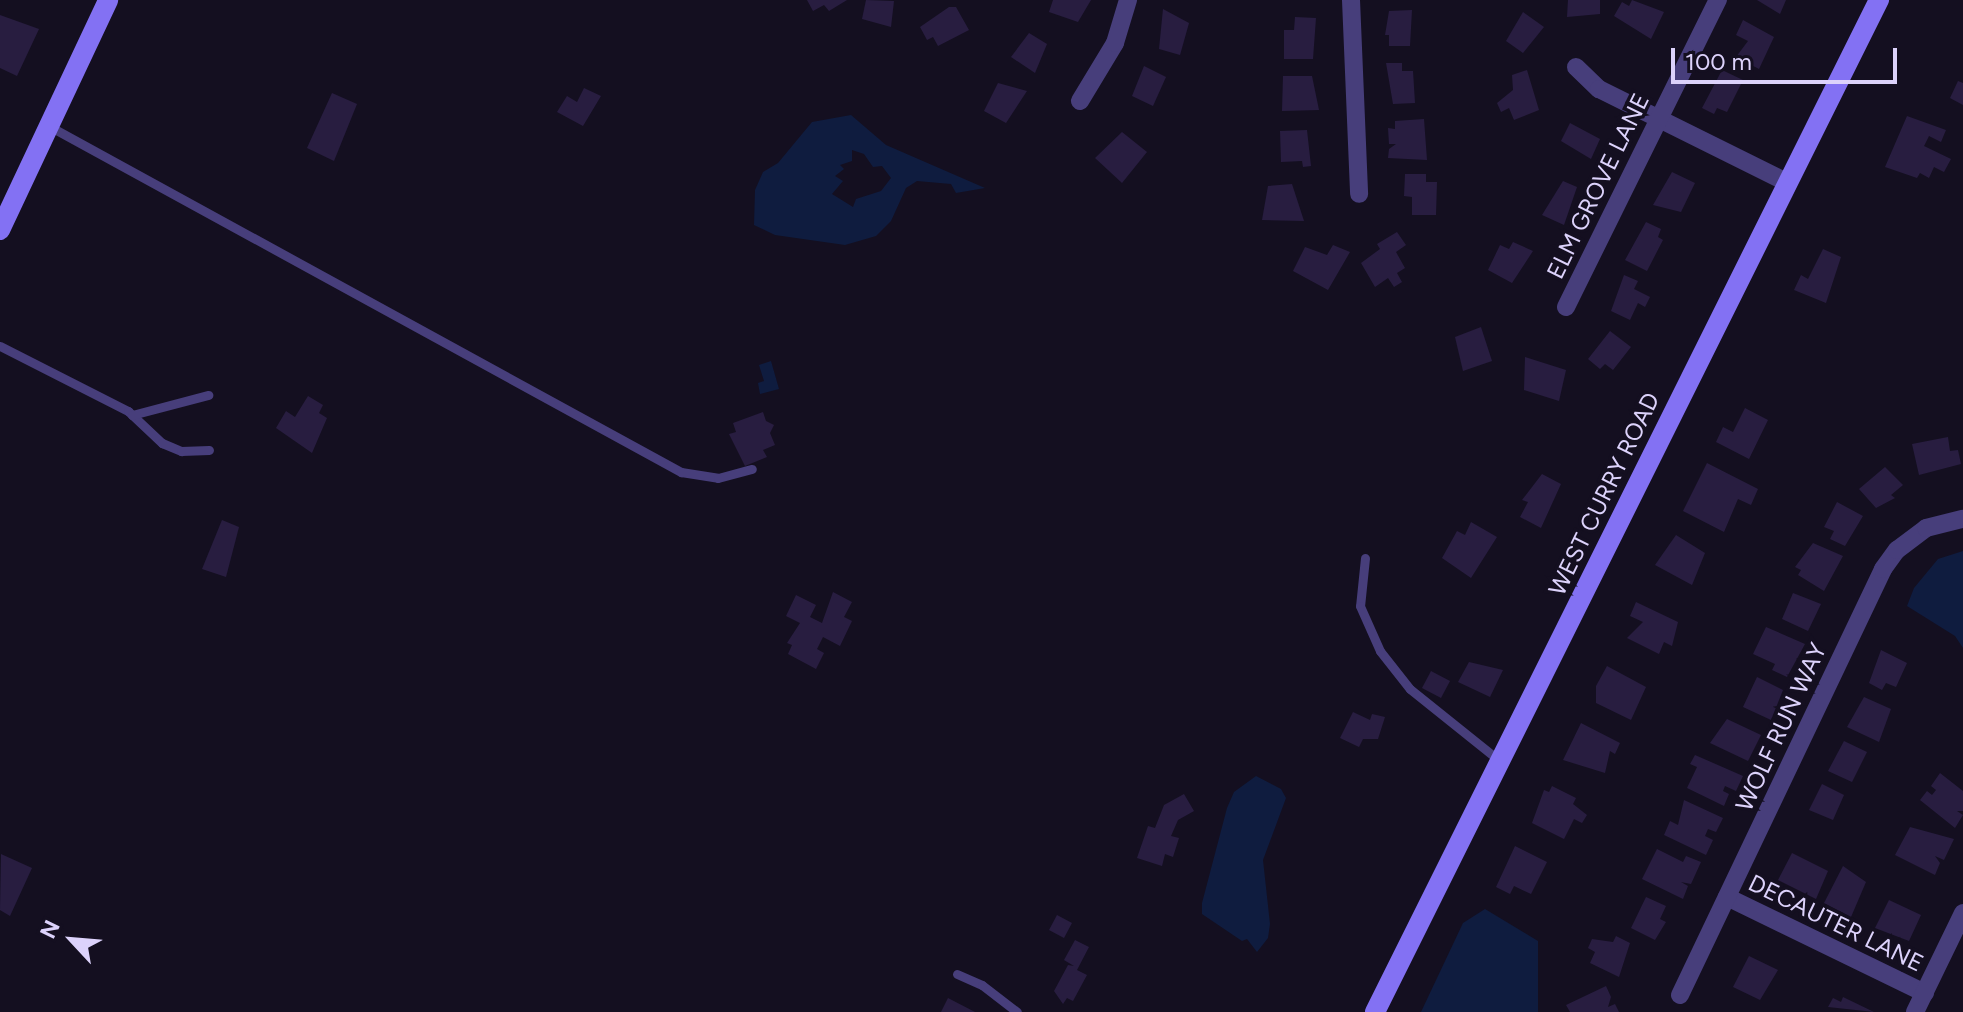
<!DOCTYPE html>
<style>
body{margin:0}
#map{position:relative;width:1963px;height:1012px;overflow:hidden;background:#140f20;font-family:Figtree,sans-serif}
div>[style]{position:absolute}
.water>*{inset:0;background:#0f1c3f}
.building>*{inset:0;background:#281d40}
.lane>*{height:9px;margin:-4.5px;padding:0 4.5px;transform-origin:4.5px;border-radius:4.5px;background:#473e7b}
.street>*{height:18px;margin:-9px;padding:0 9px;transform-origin:9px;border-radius:9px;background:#473e7b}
.secondary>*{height:20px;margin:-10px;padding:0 10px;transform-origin:10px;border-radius:10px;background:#8371f3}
span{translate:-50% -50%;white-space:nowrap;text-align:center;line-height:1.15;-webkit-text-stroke:7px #140f20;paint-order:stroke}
.street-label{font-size:24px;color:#dcd2fb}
.north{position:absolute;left:32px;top:900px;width:80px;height:80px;-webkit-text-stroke:6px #140f20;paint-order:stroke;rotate:296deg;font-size:22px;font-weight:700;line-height:32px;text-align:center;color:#dcd2fb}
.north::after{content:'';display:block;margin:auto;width:28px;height:36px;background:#dcd2fb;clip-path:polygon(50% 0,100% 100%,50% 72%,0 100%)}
.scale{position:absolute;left:1671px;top:48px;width:226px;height:36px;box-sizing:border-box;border:4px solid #dcd2fb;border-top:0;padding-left:10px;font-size:24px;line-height:28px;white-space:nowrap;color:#dcd2fb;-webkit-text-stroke:6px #140f20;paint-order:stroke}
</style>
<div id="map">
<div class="water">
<i style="clip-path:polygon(evenodd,851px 115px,886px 145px,985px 188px,956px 193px,951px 184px,917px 181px,906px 188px,891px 221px,876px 236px,845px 245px,775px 235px,754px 225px,755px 190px,763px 172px,778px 163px,812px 122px,851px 115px,852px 150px,864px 154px,873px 167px,882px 166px,891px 178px,881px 191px,856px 199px,853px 207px,832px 194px,843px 181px,835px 176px,844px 169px,840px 165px,852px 161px,852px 150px)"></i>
<i style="clip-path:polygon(771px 361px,779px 389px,760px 394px,758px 383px,764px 381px,759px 365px)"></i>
<i style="clip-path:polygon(1963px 551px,1963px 648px,1955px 636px,1907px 606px,1914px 588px,1938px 559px)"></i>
<i style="clip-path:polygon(1256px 776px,1281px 789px,1286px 798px,1263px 860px,1270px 924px,1268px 938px,1257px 952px,1247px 939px,1242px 941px,1202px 914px,1202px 903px,1227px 808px,1234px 792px)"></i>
<i style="clip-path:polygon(1485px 909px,1538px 941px,1538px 1012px,1421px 1012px,1463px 923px)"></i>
</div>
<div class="building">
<i style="clip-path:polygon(807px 0,847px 0,829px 11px,824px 5px,813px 11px)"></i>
<i style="clip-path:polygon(866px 0,894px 1px,891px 27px,862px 19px)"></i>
<i style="clip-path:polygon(1053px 0,1091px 0,1078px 22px,1049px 12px)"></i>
<i style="clip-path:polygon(1568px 0,1600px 0,1600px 14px,1567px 17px)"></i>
<i style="clip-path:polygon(1632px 0,1664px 12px,1651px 39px,1614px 16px,1622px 2px,1629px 6px)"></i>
<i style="clip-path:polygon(1757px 0,1786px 0,1780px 14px)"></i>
<i style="clip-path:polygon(949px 7px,956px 7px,969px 30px,938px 46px,933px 37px,927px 40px,920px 27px)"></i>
<i style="clip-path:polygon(1163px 9px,1189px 23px,1180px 55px,1159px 49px)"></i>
<i style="clip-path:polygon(1412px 10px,1410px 46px,1389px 46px,1389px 35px,1385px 35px,1389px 11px)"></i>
<i style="clip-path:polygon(1523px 12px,1544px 27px,1523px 53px,1506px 41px)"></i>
<i style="clip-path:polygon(0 15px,39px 29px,17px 76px,0 68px)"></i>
<i style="clip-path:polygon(1295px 17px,1316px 18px,1313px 59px,1284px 59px,1284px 30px,1294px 30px)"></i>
<i style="clip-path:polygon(1743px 20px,1774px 37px,1759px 69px,1736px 57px,1748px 41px,1736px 35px)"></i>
<i style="clip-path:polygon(1029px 33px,1047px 44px,1035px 73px,1011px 57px)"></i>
<i style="clip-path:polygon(1386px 63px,1402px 63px,1402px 71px,1413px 71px,1415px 103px,1393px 104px)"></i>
<i style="clip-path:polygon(1144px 66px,1166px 77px,1153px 106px,1132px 96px)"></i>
<i style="clip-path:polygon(1527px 70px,1539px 110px,1514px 120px,1509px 108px,1501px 112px,1497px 103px,1513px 90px,1512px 75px)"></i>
<i style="clip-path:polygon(1722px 70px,1743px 80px,1727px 112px,1717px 108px,1714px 114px,1702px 108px)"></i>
<i style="clip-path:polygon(1283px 76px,1312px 76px,1319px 110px,1282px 111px)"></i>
<i style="clip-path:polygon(1958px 81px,1963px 83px,1963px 105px,1950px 98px)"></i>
<i style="clip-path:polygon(998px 83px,1027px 91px,1006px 123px,984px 111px)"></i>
<i style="clip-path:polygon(584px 88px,601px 96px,583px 126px,557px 112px,567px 96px,577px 102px)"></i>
<i style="clip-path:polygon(332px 93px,357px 104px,334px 161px,307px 148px)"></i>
<i style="clip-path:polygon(1907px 116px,1946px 130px,1941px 142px,1929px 136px,1924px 146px,1951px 159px,1944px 172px,1934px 167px,1929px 178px,1920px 173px,1917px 178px,1885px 167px)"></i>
<i style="clip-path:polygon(1424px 119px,1427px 160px,1388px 158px,1389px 149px,1396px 144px,1389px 144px,1388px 128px,1395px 129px,1395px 121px)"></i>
<i style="clip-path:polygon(1570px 123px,1600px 139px,1591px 159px,1561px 141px)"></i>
<i style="clip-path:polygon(1307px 130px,1311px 166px,1303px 167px,1302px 161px,1281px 162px,1280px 131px)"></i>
<i style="clip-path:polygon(1122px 132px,1147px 152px,1122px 183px,1095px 158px)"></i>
<i style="clip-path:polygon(1672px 172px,1695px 183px,1681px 212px,1653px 205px)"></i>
<i style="clip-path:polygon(1405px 174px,1426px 174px,1426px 182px,1437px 182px,1436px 215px,1412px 215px,1412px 197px,1404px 196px)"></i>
<i style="clip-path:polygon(1563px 181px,1577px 187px,1564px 225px,1542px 215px)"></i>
<i style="clip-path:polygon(1292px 184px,1304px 221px,1262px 220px,1268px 186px)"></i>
<i style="clip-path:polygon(1646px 222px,1661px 229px,1658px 237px,1663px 240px,1647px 271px,1625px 260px)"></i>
<i style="clip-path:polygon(1397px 232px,1406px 245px,1396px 252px,1405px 268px,1397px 273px,1402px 282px,1394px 287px,1388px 278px,1375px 287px,1361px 263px,1380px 249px,1377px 244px)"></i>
<i style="clip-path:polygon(1513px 242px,1533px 251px,1512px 283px,1488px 270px,1500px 245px,1509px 249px)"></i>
<i style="clip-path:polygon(1333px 245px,1350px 252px,1328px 290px,1293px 271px,1305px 247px,1327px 255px)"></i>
<i style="clip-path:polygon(1823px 249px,1841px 257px,1826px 303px,1794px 290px,1801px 275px,1808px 279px)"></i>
<i style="clip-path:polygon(1624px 275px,1638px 281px,1634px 289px,1650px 297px,1645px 307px,1638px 303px,1630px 320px,1611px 311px)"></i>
<i style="clip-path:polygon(1481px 327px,1492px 361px,1463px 371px,1455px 337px)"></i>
<i style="clip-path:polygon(1610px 331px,1631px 347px,1613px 370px,1605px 364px,1600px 369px,1588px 359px)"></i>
<i style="clip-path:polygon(1525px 357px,1566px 370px,1559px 401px,1524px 390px)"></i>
<i style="clip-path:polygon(308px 396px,323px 405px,319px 413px,327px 418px,312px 453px,276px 428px,286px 411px,295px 417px)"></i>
<i style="clip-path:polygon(1745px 408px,1768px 420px,1749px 459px,1716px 442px,1723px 427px,1733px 432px)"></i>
<i style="clip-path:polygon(763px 412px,766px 421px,774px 425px,770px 433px,775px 445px,763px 450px,767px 457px,745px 466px,729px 434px,736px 432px,733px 423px)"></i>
<i style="clip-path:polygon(1948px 437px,1950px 451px,1958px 450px,1961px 464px,1919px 475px,1912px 444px)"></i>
<i style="clip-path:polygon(1707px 463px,1758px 489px,1751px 505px,1738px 499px,1724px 532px,1683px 511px)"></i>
<i style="clip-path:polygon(1885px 467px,1903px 485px,1891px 495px,1895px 498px,1876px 508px,1859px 489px)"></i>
<i style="clip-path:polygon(1542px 474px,1561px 484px,1541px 528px,1520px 517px,1528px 502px,1522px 500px)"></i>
<i style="clip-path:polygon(1837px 502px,1863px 516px,1845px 546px,1830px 539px,1834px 531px,1824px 527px)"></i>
<i style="clip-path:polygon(222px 520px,239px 527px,226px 577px,202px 569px)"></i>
<i style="clip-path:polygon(1471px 522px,1497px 537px,1471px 578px,1442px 558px,1457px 531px,1465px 535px)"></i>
<i style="clip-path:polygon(1676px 535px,1705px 553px,1692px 585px,1655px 565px)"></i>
<i style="clip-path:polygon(1813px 543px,1843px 556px,1824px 591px,1798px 575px,1801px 570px,1795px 567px)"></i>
<i style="clip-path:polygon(833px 592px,852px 602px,844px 617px,852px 621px,840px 646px,823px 637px,817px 649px,824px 653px,816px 669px,788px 654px,792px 645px,787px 643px,800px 623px,786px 616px,796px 595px,816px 605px,810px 617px,822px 623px)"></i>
<i style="clip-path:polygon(1793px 593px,1821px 604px,1808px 631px,1782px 619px)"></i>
<i style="clip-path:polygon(1636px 602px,1678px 622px,1672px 646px,1664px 642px,1659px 654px,1627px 638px,1643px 622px,1630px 616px)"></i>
<i style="clip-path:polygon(1766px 627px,1805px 644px,1787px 677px,1772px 670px,1775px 664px,1753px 654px)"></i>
<i style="clip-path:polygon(1881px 650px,1907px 663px,1896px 687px,1886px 683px,1882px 690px,1869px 683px)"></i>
<i style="clip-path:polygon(1469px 662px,1503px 670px,1490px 697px,1458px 682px)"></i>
<i style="clip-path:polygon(1607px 666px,1646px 687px,1631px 720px,1596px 703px,1596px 686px)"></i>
<i style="clip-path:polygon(1431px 671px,1450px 681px,1441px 698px,1422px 688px)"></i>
<i style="clip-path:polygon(1757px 677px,1783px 690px,1771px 720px,1743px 707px)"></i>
<i style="clip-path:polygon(1864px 697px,1891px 709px,1879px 742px,1847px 727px)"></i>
<i style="clip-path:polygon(1353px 712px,1370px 720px,1372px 714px,1385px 717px,1378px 739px,1363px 739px,1359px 747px,1340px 738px)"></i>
<i style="clip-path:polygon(1727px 719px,1761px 735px,1748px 761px,1710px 743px)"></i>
<i style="clip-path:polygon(1581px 723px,1620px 743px,1615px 754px,1610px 751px,1605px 773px,1563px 760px)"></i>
<i style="clip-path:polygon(1844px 741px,1867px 752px,1852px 782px,1828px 771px)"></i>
<i style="clip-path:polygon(1695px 755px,1743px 776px,1736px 791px,1725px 786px,1723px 791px,1729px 794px,1724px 806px,1687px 788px,1697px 767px,1690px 764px)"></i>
<i style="clip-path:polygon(1940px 773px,1963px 791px,1963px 811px,1957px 811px,1963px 815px,1955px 828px,1920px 800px,1927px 791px,1932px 795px,1936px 790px,1931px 786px)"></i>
<i style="clip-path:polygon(1822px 784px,1844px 795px,1833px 820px,1809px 810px)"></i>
<i style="clip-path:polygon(1552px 786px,1576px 798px,1573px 804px,1587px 815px,1582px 823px,1574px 819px,1564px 839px,1532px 823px,1544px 790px,1549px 792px)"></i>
<i style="clip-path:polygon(1184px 794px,1194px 811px,1178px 820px,1171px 836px,1179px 838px,1173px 857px,1165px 854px,1162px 866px,1137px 858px,1148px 826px,1155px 828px,1164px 805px)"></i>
<i style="clip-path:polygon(1684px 800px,1723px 818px,1716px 832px,1708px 829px,1705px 836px,1713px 840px,1706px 855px,1664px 835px,1670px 821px,1678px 825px)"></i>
<i style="clip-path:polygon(1910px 827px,1954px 839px,1944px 860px,1935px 856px,1940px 863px,1935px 875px,1895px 855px)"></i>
<i style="clip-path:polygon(1515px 846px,1547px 862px,1531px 894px,1514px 886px,1510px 894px,1496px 887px)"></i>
<i style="clip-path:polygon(1657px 849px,1683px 862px,1686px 856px,1701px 862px,1691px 884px,1681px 882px,1688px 886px,1683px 899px,1642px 879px)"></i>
<i style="clip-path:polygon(1792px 853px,1828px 871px,1816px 899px,1778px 880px)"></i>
<i style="clip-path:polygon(1px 854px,32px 868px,10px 916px,0 910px)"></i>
<i style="clip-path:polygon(1843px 866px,1866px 882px,1851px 917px,1824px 903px)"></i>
<i style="clip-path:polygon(1646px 897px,1666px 906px,1660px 919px,1666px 922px,1655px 940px,1631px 928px)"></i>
<i style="clip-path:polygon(1889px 900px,1921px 915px,1909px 941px,1875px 928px)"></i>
<i style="clip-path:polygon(1057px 915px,1072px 923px,1064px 938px,1049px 930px)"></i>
<i style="clip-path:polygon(1616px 936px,1630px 943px,1619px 977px,1590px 963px,1595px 952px,1588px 948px,1592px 939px,1613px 942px)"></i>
<i style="clip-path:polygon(1075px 940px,1089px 947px,1077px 970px,1087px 975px,1073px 1001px,1067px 998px,1063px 1004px,1054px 991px,1068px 965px,1074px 966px,1064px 960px)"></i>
<i style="clip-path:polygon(1749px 956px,1778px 970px,1760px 1000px,1733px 987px)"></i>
<i style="clip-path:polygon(1606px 986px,1611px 997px,1608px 1007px,1615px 1004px,1619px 1012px,1570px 1012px,1566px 1005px)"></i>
<i style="clip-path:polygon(1843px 997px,1874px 1012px,1828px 1007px,1833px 998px,1841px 1002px)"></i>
<i style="clip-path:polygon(948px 998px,975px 1012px,941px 1012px)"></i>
</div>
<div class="lane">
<i style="left:49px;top:126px;width:721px;rotate:28.7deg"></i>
<i style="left:681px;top:472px;width:37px;rotate:9deg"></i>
<i style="left:718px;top:478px;width:35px;rotate:-15deg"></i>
<i style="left:0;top:346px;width:144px;rotate:26.9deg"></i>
<i style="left:128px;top:411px;width:47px;rotate:43.3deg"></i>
<i style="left:162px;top:443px;width:21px;rotate:23deg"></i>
<i style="left:181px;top:451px;width:28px;rotate:-2deg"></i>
<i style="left:132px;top:415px;width:79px;rotate:-14.7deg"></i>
<i style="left:1365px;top:558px;width:48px;rotate:95.9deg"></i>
<i style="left:1360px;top:606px;width:49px;rotate:66deg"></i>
<i style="left:1380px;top:651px;width:48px;rotate:51.7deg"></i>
<i style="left:1410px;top:689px;width:115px;rotate:38.7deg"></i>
<i style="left:957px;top:974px;width:27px;rotate:24deg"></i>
<i style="left:982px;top:985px;width:44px;rotate:37.6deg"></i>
</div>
<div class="street">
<i style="left:1351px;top:0;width:194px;rotate:87.6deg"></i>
<i style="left:1576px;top:67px;width:32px;rotate:44deg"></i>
<i style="left:1599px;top:89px;width:211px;rotate:26.4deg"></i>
<i style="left:1080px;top:101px;width:68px;rotate:-58.9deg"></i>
<i style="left:1115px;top:43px;width:45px;rotate:-73.2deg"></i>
<i style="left:1566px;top:307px;width:343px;rotate:-63.7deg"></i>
<i style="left:1727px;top:897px;width:220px;rotate:25.9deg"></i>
<i style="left:1680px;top:995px;width:472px;rotate:-64.5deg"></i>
<i style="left:1883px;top:569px;width:24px;rotate:-54deg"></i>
<i style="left:1897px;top:550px;width:36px;rotate:-37deg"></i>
<i style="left:1926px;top:528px;width:38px;rotate:-14deg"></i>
<i style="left:1915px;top:1012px;width:110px;rotate:-64.1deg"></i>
</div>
<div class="secondary">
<i style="left:0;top:230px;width:254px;rotate:-64.8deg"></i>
<i style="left:1375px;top:1012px;width:1131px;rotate:-63.53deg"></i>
</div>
<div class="street-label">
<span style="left:1598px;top:186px;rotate:-64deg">ELM GROVE LANE</span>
<span style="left:1604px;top:494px;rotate:-64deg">WEST CURRY ROAD</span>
<span style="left:1781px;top:727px;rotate:-65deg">WOLF RUN WAY</span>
<span style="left:1836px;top:923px;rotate:26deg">DECAUTER LANE</span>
</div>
<div class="north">N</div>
<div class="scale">100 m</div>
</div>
